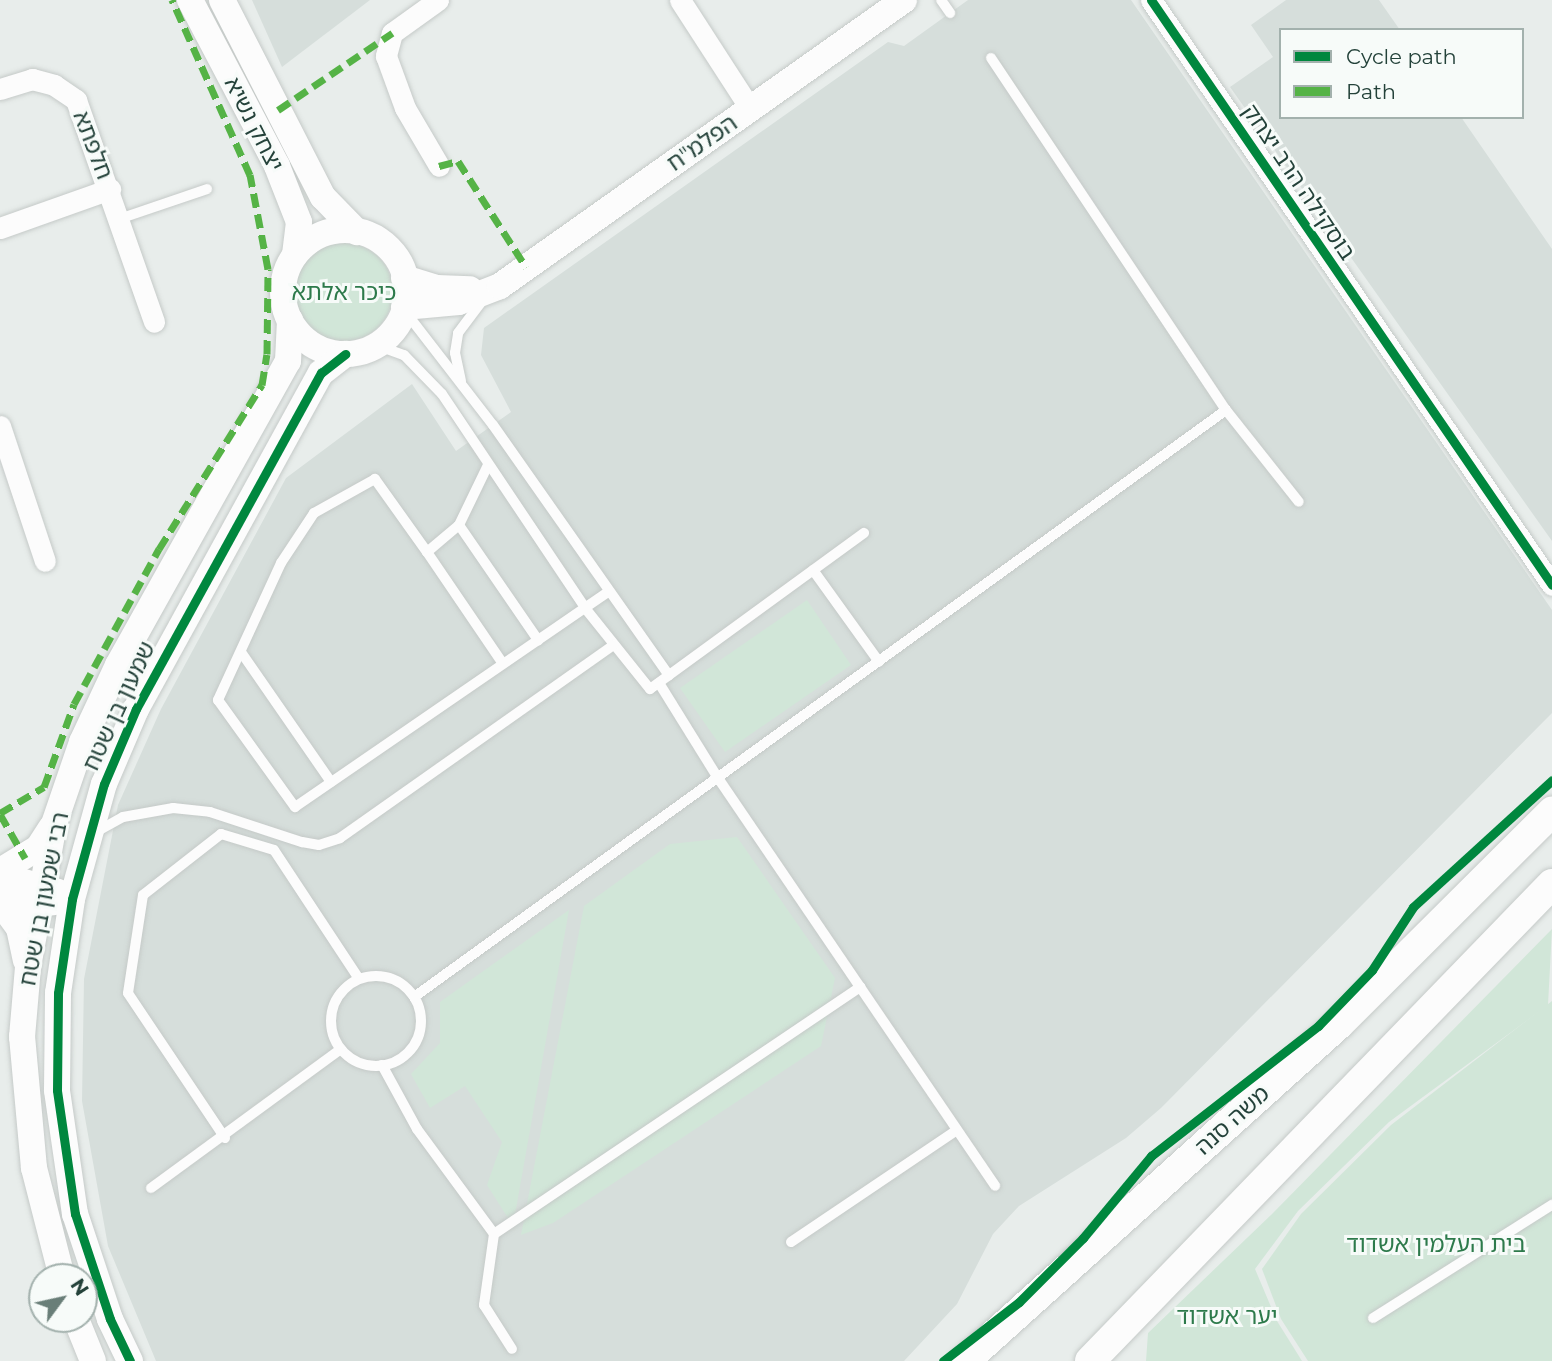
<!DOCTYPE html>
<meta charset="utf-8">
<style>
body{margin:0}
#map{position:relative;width:1552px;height:1361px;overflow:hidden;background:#e8edeb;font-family:Montserrat,"Noto Sans Hebrew",sans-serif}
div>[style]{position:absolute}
.built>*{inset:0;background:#d6dedb}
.green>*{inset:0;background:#d1e6d8}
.round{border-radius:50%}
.roads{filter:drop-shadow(0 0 2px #c5cac8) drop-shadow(0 0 2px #c5cac8)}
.service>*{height:10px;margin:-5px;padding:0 5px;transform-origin:5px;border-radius:5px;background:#fcfcfc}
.service>.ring{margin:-5px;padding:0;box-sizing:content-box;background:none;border:10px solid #fcfcfc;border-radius:50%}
.minor>*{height:21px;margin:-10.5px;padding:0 10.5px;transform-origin:10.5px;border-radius:10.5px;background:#fcfcfc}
.tertiary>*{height:26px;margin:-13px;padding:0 13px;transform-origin:13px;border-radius:13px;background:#fcfcfc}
.tertiary>.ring{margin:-13px;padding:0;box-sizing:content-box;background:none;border:26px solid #fcfcfc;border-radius:50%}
.secondary>*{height:30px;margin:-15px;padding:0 15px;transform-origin:15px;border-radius:15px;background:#fcfcfc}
.quiet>*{height:7px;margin-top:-3.5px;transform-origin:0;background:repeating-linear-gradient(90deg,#55b346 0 14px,transparent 0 21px)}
.cycleway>*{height:9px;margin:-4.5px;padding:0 4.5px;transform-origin:4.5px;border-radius:4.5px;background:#00873e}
span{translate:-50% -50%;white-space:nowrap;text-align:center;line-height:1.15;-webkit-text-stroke:6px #f7fbf9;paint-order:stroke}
.street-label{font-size:23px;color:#24423a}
.park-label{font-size:23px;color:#2d7a4b}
.legend{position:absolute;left:1279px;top:28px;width:245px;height:91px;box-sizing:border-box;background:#f7fbf9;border:2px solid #a3b1ad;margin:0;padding:9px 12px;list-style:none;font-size:21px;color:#24423a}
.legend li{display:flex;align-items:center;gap:14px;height:35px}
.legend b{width:35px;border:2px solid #a3b1ad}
.north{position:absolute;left:28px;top:1263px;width:70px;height:70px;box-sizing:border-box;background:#f7fbf9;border:2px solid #a3b1ad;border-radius:50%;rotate:57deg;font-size:19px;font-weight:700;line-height:28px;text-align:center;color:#24423a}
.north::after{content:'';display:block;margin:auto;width:24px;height:32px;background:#697e78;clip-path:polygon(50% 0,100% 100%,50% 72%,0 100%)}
</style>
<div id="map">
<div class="built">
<i style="clip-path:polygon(252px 0,370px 0,282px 67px)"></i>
<i style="clip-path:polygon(968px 0,1131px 0,1552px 610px,1552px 713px,1161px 1108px,1126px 1138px,1019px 1206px,993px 1234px,957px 1304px,904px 1361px,156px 1361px,108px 1246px,82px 1101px,84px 979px,118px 805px,161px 709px,286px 478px,412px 384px,456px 451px,511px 412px,481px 355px,484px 328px,888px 42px,904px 46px)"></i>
<i style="clip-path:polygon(1286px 0,1379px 0,1400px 30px,1281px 30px,1281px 117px,1461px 117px,1552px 249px,1552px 541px,1230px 87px,1273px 57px,1251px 25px)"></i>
</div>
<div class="green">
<i class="round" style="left:295px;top:243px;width:98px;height:98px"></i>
<i style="clip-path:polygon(807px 600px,851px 665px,725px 752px,680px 688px)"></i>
<i style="clip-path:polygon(737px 837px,835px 978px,821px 1046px,553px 1223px,521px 1235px,584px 906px,670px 844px)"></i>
<i style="clip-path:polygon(569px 910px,513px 1226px,487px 1185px,502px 1142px,465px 1086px,430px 1108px,411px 1074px,440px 1043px,440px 1002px)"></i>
<i style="clip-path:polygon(1552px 929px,1548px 1005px,1389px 1122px,1298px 1211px,1255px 1269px,1277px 1321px,1302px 1361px,1146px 1361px,1148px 1333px,1273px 1213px)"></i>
<i style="clip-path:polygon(1552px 1001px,1552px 1361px,1308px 1361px,1281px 1319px,1262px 1269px,1301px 1214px,1391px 1125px)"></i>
</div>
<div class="roads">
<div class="service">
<i style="left:941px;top:0;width:16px;rotate:55deg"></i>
<i style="left:991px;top:58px;width:423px;rotate:56.3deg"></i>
<i style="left:1226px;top:410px;width:117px;rotate:51.6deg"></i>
<i style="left:119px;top:219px;width:93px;rotate:-18.8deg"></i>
<i style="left:404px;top:310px;width:145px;rotate:52.3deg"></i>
<i style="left:493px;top:425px;width:306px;rotate:54.9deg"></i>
<i style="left:376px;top:345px;width:30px;rotate:20deg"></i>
<i style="left:404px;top:355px;width:54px;rotate:45.7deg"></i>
<i style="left:442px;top:394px;width:257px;rotate:56.2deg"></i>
<i style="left:585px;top:608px;width:104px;rotate:51.3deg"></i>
<i style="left:650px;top:689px;width:265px;rotate:-36.1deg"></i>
<i style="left:461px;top:381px;width:29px;rotate:-102deg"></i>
<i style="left:455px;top:353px;width:20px;rotate:-81deg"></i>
<i style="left:458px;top:333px;width:40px;rotate:-53deg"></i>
<i style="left:488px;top:465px;width:67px;rotate:115.8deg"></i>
<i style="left:459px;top:525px;width:42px;rotate:139.8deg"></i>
<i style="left:427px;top:552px;width:135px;rotate:55.8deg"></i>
<i style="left:459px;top:525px;width:140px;rotate:55.5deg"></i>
<i style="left:427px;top:552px;width:90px;rotate:-125.5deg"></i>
<i style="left:375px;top:479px;width:70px;rotate:150.9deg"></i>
<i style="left:314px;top:513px;width:60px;rotate:123.4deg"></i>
<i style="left:281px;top:563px;width:151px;rotate:114.7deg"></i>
<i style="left:218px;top:700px;width:132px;rotate:54.3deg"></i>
<i style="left:295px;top:807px;width:380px;rotate:-34.5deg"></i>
<i style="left:813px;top:570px;width:113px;rotate:54.3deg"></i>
<i style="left:241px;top:652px;width:158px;rotate:55.3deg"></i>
<i style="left:659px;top:683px;width:112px;rotate:58.2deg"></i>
<i style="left:718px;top:778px;width:493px;rotate:55.8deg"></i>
<i style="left:96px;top:832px;width:31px;rotate:-29deg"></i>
<i style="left:123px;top:817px;width:51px;rotate:-10.2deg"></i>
<i style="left:173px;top:808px;width:37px;rotate:6deg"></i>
<i style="left:210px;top:812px;width:97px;rotate:18.1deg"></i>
<i style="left:302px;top:842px;width:17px;rotate:10deg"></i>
<i style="left:319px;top:845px;width:22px;rotate:-18deg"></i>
<i style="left:340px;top:838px;width:335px;rotate:-35.2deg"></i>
<i class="ring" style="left:331px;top:976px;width:80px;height:80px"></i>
<i style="left:414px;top:997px;width:1002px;rotate:-35.86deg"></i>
<i style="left:382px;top:1065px;width:73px;rotate:61.3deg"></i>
<i style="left:417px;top:1129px;width:130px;rotate:53.7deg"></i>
<i style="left:494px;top:1234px;width:72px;rotate:98deg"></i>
<i style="left:484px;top:1305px;width:52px;rotate:57.5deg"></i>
<i style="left:225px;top:1138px;width:174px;rotate:-123.8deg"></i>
<i style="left:128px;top:993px;width:99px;rotate:-81.3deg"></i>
<i style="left:143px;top:895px;width:99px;rotate:-38deg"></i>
<i style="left:221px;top:834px;width:55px;rotate:16.8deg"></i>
<i style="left:274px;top:850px;width:154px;rotate:56.6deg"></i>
<i style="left:151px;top:1188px;width:235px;rotate:-36.2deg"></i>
<i style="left:494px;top:1234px;width:442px;rotate:-34deg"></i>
<i style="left:791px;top:1242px;width:200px;rotate:-34deg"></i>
<i style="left:1373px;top:1318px;width:212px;rotate:-32.3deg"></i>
</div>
<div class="minor">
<i style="left:438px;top:0;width:57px;rotate:144.3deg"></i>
<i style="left:392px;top:33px;width:24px;rotate:105deg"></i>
<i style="left:386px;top:56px;width:55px;rotate:69.9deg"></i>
<i style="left:405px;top:108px;width:67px;rotate:59.6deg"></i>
<i style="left:680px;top:0;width:129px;rotate:57.1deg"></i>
<i style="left:1151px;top:0;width:709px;rotate:55.57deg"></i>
<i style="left:0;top:89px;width:34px;rotate:-17deg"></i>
<i style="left:32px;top:79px;width:23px;rotate:15deg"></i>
<i style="left:54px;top:85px;width:27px;rotate:34deg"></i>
<i style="left:76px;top:100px;width:235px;rotate:70.6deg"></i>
<i style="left:0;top:228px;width:117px;rotate:-19.5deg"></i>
<i style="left:0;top:426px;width:142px;rotate:71.6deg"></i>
</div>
<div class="tertiary">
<i style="left:190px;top:0;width:187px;rotate:62.3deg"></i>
<i style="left:277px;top:166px;width:60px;rotate:68.6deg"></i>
<i style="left:299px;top:222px;width:33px;rotate:97deg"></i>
<i style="left:222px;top:0;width:221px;rotate:62.9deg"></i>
<i style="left:323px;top:197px;width:49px;rotate:45.8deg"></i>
<i class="ring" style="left:283px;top:230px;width:98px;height:98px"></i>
<i style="left:404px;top:278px;width:34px;rotate:17deg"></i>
<i style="left:437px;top:288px;width:33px;rotate:2deg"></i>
<i style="left:404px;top:307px;width:55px;rotate:-5.2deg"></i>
<i style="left:459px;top:302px;width:44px;rotate:-21.3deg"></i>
<i style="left:500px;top:286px;width:495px;rotate:-35.3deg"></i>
<i style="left:0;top:871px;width:44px;rotate:-31.2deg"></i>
<i style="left:38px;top:848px;width:24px;rotate:-57deg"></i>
<i style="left:0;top:875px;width:60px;rotate:16.3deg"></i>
<i style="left:0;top:895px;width:40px;rotate:13deg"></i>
<i style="left:39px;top:904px;width:17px;rotate:-7deg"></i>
<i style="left:0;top:902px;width:32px;rotate:54deg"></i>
<i style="left:19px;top:928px;width:33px;rotate:78deg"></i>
<i style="left:62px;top:1277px;width:113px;rotate:-104.4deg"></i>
<i style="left:34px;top:1168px;width:132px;rotate:-95.2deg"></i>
<i style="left:22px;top:1037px;width:70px;rotate:-85.1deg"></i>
<i style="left:28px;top:967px;width:145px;rotate:-79.7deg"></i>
<i style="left:54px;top:824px;width:87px;rotate:-71.1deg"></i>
<i style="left:82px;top:742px;width:85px;rotate:-64.9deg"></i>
<i style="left:118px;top:665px;width:348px;rotate:-60.8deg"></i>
<i style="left:288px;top:361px;width:41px;rotate:-87.2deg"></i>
<i style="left:76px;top:1319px;width:45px;rotate:68deg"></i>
<i style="left:130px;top:1361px;width:47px;rotate:-115.5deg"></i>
<i style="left:110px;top:1319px;width:111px;rotate:-108.4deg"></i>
<i style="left:75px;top:1214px;width:125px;rotate:-98.3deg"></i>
<i style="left:57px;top:1090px;width:97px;rotate:-89.4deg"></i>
<i style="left:58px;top:993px;width:95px;rotate:-81.5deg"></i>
<i style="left:72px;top:899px;width:119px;rotate:-74.5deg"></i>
<i style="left:104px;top:784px;width:82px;rotate:-66.9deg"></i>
<i style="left:136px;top:709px;width:384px;rotate:-61.2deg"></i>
<i style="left:321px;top:373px;width:31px;rotate:-38deg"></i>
</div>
<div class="secondary">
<i style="left:965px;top:1361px;width:503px;rotate:-42.02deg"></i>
<i style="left:1339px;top:1024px;width:301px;rotate:-44.9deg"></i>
<i style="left:1090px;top:1361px;width:664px;rotate:-45.92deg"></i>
</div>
</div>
<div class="quiet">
<i style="left:278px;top:110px;width:138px;rotate:-34deg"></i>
<i style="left:439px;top:166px;width:20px;rotate:-15deg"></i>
<i style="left:458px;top:161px;width:126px;rotate:57.3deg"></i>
<i style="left:0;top:813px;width:51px;rotate:-30.6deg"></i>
<i style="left:44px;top:787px;width:88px;rotate:-70.1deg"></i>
<i style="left:74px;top:704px;width:177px;rotate:-61.3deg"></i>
<i style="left:159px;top:549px;width:194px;rotate:-57.9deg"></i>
<i style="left:262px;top:385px;width:31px;rotate:-81deg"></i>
<i style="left:267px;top:354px;width:85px;rotate:-89.3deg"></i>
<i style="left:268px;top:269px;width:96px;rotate:-100.8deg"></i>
<i style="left:250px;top:175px;width:192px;rotate:-114deg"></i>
<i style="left:0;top:814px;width:51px;rotate:60.4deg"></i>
</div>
<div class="cycleway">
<i style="left:1151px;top:0;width:709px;rotate:55.57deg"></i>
<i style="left:130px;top:1361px;width:47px;rotate:-115.5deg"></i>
<i style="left:110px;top:1319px;width:111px;rotate:-108.4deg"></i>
<i style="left:75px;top:1214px;width:125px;rotate:-98.3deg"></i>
<i style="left:57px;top:1090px;width:97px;rotate:-89.4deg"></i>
<i style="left:58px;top:993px;width:95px;rotate:-81.5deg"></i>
<i style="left:72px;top:899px;width:119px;rotate:-74.5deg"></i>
<i style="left:104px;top:784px;width:82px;rotate:-66.9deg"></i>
<i style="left:136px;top:709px;width:384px;rotate:-61.2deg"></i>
<i style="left:321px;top:373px;width:31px;rotate:-38deg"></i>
<i style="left:943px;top:1361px;width:96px;rotate:-37.8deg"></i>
<i style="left:1019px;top:1302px;width:91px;rotate:-45deg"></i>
<i style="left:1083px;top:1238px;width:107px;rotate:-50.3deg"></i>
<i style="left:1151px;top:1156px;width:212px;rotate:-37.9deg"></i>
<i style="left:1318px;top:1026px;width:78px;rotate:-46deg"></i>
<i style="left:1372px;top:970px;width:75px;rotate:-56.9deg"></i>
<i style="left:1413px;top:907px;width:188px;rotate:-42.4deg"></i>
</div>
<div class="street-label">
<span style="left:254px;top:124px;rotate:63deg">יצחק נשיא</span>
<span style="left:702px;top:143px;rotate:-35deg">הפלמ"ח</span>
<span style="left:93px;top:145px;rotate:69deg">חלפתא</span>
<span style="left:1299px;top:182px;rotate:56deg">בוסקילה הרב יצחק</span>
<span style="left:119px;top:706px;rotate:-65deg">שמעון בן שטח</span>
<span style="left:44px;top:899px;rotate:-79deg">רבי שמעון בן שטח</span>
<span style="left:1232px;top:1120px;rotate:-42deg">משה סנה</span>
</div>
<div class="park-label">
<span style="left:344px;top:292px">כיכר אלתא</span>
<span style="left:1436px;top:1244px">בית העלמין אשדוד</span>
<span style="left:1227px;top:1316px">יער אשדוד</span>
</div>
<ul class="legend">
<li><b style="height:9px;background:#00873e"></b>Cycle path</li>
<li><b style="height:9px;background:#55b346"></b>Path</li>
</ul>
<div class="north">N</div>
</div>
